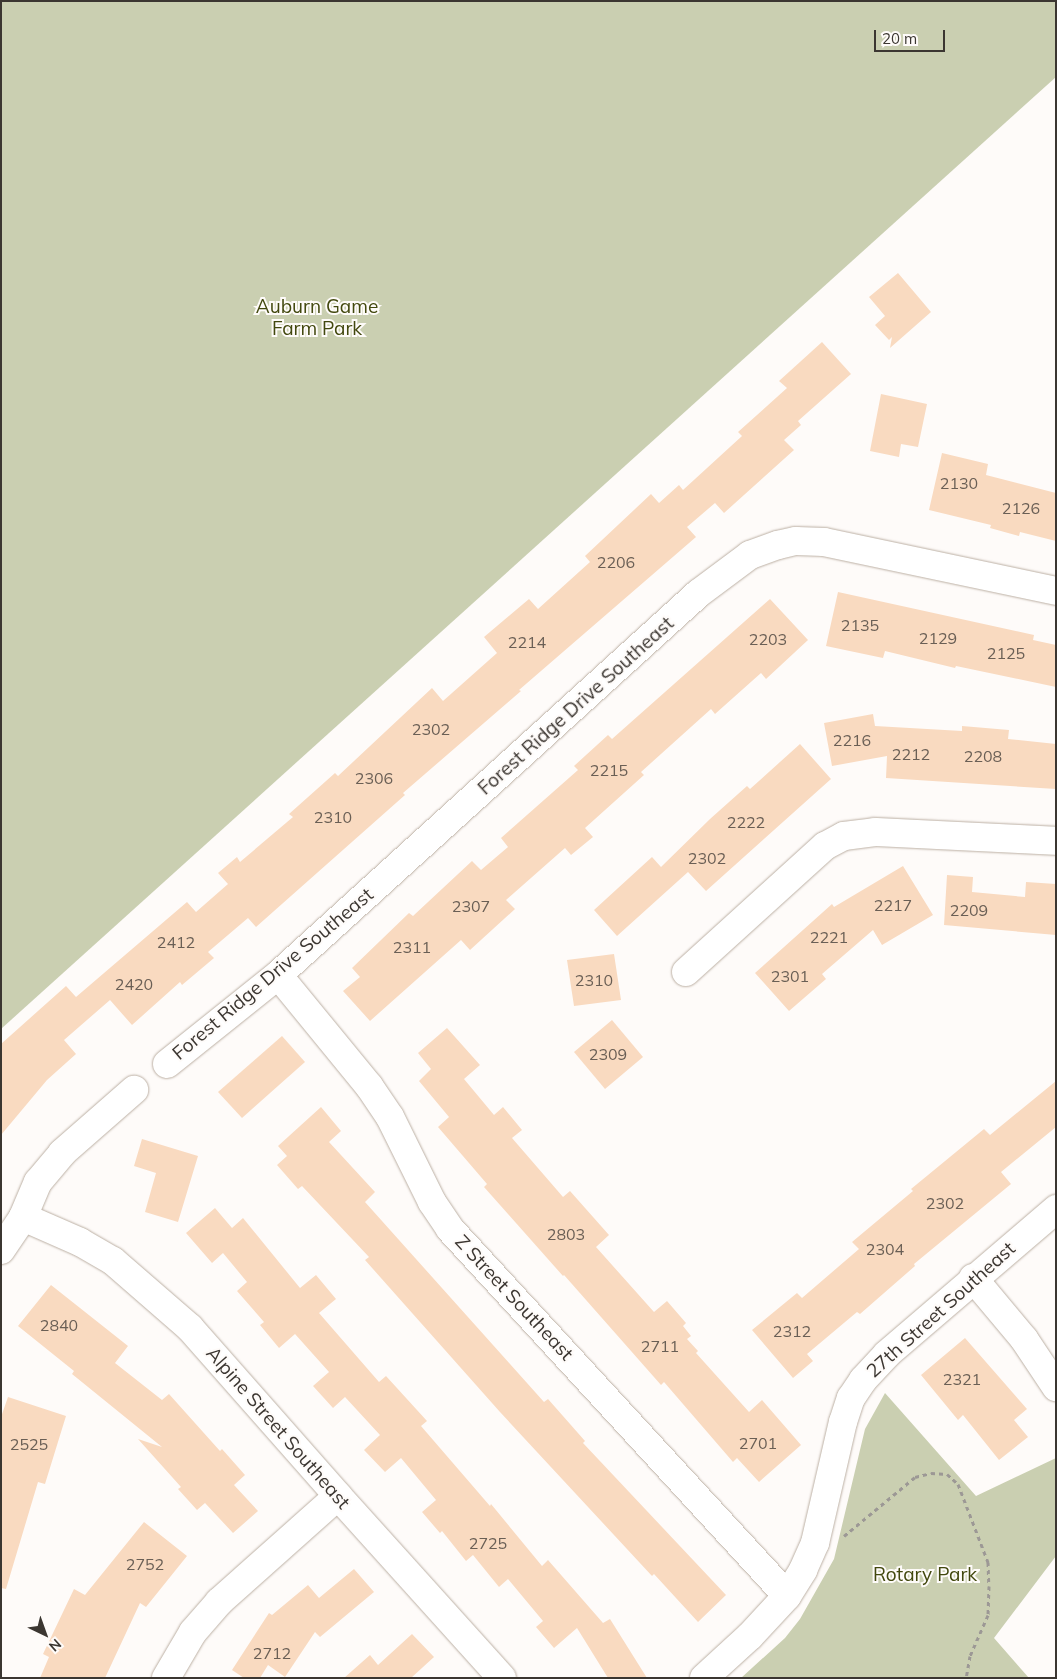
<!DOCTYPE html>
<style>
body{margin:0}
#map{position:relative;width:1057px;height:1679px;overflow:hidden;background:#fefbf9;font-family:Mulish,sans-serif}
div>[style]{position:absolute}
.green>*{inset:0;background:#cacfb1}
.building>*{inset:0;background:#f9dac0}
.path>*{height:3px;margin-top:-1.5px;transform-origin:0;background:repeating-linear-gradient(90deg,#9c9895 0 4px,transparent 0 8px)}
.roads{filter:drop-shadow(0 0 1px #bcb0a4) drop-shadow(0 0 1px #bcb0a4)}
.minor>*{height:28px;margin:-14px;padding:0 14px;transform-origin:14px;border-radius:14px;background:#fff}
span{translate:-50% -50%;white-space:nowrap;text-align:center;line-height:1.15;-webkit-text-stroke:4px #fefbf9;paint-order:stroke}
.number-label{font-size:16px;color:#6a5f55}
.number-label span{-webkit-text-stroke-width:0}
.park-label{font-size:19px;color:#42480e}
.street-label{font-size:19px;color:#3b3631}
.frame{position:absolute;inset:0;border:2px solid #3b3631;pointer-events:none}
.north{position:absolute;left:20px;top:1609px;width:50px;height:50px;-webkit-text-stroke:4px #fefbf9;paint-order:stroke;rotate:138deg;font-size:14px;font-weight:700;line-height:20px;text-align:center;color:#3b3631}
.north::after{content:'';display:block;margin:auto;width:18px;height:22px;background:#3b3631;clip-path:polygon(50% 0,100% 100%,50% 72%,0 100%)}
.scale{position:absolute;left:874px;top:30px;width:71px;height:22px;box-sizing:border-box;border:2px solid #3b3631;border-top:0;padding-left:6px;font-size:15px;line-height:18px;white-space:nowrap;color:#3b3631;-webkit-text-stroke:4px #fefbf9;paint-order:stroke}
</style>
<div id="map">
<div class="green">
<i style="clip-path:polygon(1px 1px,1056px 1px,1056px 77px,1px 1029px)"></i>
<i style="clip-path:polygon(885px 1393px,976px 1496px,1056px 1458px,1056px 1556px,994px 1638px,1029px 1678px,741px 1678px,785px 1638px,800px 1619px,834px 1559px,865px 1429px)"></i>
</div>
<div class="building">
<i style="clip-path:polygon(898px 273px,931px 312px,890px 348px,892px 337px,889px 340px,875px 325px,885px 316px,869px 297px)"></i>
<i style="clip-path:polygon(822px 342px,851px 374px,798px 421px,801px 425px,784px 440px,794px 450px,724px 513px,715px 503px,687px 527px,696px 537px,519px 690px,521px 691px,403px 793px,405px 795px,256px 927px,248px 918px,208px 952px,214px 958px,182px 985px,180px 982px,132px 1025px,110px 1000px,64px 1040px,76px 1054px,47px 1080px,1px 1135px,1px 1044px,66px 986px,76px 997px,187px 902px,196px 912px,228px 884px,218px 873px,237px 857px,240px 862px,293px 817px,289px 814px,335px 773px,338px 776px,432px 688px,443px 701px,497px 653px,484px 637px,529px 599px,538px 609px,590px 562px,585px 556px,651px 494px,659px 503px,679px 485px,683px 490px,742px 436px,738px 432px,787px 388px,779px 381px)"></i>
<i style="clip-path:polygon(881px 394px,927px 404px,918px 447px,901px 444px,899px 457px,870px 451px)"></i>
<i style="clip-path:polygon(942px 453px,988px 464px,986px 475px,1056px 493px,1056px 541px,1020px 532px,1019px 536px,990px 528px,991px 525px,929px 510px)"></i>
<i style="clip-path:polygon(838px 592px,1034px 635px,1033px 640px,1056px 645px,1056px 687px,956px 666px,955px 668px,885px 651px,883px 658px,826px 646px)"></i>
<i style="clip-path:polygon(770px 599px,808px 640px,766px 679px,761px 673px,715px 714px,711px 709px,641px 772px,644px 775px,585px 828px,593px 837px,571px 855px,565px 848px,506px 900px,515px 909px,470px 950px,461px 940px,370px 1021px,343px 991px,360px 977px,352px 968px,409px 913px,413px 916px,472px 861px,481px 870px,508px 847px,501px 838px,578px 770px,574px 766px,608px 735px,612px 739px)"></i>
<i style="clip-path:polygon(873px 714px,875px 726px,962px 731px,962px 726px,1009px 730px,1008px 739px,1056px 744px,1056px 789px,886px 778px,887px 756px,832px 766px,824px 723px)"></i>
<i style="clip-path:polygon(800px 744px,831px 779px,706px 891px,688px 872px,617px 936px,594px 910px,652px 857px,661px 867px,710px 819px,747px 786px,750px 789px)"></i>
<i style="clip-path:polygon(903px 866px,933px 915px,882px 945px,873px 930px,822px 974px,826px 979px,789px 1011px,755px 973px,832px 904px,834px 907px)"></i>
<i style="clip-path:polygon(947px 875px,973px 877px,972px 892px,1025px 897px,1026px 882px,1056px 884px,1056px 935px,944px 925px)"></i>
<i style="clip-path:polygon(614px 954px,621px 1000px,574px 1006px,567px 960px)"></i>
<i style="clip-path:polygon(612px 1020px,643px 1057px,605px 1089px,574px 1052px)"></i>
<i style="clip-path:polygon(447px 1028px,480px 1065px,464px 1079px,494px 1115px,503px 1107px,522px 1130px,512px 1138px,563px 1197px,570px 1191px,609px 1235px,596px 1247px,654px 1312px,667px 1301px,686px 1323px,683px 1326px,691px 1336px,687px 1339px,698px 1351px,696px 1353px,749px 1412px,762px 1400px,801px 1445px,759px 1482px,737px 1458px,733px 1462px,664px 1382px,661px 1385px,564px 1275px,563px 1276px,484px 1187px,487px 1184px,438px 1127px,449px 1117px,419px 1081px,431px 1069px,418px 1053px)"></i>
<i style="clip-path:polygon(282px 1036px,305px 1062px,242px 1118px,218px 1092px)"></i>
<i style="clip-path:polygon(1056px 1081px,1056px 1127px,1001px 1172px,1011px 1184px,914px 1264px,915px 1266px,860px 1314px,857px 1312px,807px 1354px,813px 1361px,793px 1378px,752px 1330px,797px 1293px,802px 1298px,859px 1249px,852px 1242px,913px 1191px,911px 1189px,984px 1129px,990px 1135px)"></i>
<i style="clip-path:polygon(321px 1107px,341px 1131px,329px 1142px,375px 1192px,365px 1202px,544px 1402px,548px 1399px,585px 1441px,583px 1443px,726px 1595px,698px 1622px,654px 1574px,652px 1576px,500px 1412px,365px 1260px,369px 1257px,302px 1186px,298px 1189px,277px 1165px,287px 1156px,278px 1146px)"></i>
<i style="clip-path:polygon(142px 1139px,198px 1156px,178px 1222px,145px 1212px,156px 1173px,134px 1166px)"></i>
<i style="clip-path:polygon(215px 1208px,232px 1228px,243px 1218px,300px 1288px,316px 1275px,336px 1299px,319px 1313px,379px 1382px,386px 1376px,427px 1421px,421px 1426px,490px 1506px,491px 1504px,542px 1566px,548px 1560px,603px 1623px,610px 1619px,647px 1678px,608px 1678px,577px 1628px,554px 1648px,536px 1627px,543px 1621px,508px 1579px,499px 1587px,473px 1555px,466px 1561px,442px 1531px,440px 1533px,422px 1512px,436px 1500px,401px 1458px,385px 1472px,364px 1450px,380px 1435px,345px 1397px,333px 1408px,313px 1386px,329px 1372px,295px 1334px,279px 1348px,260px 1325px,264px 1322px,237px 1291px,247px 1282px,223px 1253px,212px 1263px,186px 1233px)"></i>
<i style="clip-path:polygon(51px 1285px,128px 1346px,115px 1363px,162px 1400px,169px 1394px,220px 1451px,222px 1449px,245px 1475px,234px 1485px,258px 1511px,233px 1533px,205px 1503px,197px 1510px,178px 1489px,181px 1487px,138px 1439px,162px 1447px,72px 1374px,74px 1371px,18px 1326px)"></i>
<i style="clip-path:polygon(965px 1338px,1027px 1409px,1014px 1420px,1028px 1437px,999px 1460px,963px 1415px,958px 1420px,921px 1375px)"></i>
<i style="clip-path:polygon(8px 1397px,66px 1416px,45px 1484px,38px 1482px,6px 1589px,1px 1588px,1px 1417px)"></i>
<i style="clip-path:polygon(144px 1522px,187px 1556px,146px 1607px,140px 1603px,105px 1678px,40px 1678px,49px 1657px,43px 1654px,74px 1589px,85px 1595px)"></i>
<i style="clip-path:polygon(354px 1569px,374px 1592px,320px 1637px,315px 1632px,285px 1677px,268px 1665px,260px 1678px,244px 1678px,232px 1670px,269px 1613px,272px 1615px,308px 1585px,319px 1598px)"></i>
<i style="clip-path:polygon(412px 1634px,434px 1657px,411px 1678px,344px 1678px,370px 1655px,378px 1665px)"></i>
</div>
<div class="path">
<i style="left:844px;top:1536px;width:92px;rotate:-39.7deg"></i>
<i style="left:915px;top:1477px;width:16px;rotate:-14deg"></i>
<i style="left:931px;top:1473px;width:16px;rotate:4deg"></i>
<i style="left:947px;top:1474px;width:15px;rotate:42deg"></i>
<i style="left:958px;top:1484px;width:84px;rotate:69deg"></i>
<i style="left:988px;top:1562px;width:24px;rotate:88deg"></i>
<i style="left:989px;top:1586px;width:29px;rotate:92deg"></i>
<i style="left:988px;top:1615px;width:45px;rotate:113.7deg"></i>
<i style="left:970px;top:1656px;width:22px;rotate:100deg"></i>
</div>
<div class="roads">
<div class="minor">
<i style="left:686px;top:972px;width:188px;rotate:-42.2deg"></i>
<i style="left:825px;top:846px;width:21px;rotate:-28deg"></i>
<i style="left:844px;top:836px;width:31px;rotate:-7deg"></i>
<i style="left:875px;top:832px;width:181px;rotate:2.8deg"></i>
<i style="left:278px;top:975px;width:144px;rotate:50.7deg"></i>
<i style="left:369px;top:1086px;width:37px;rotate:56deg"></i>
<i style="left:390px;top:1117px;width:95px;rotate:63.7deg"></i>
<i style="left:432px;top:1202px;width:32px;rotate:56deg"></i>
<i style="left:450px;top:1229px;width:498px;rotate:47.4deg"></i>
<i style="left:167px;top:1064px;width:142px;rotate:-38.7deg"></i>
<i style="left:278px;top:975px;width:568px;rotate:-42.22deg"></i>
<i style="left:699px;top:593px;width:64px;rotate:-36.7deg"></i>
<i style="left:750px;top:555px;width:30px;rotate:-20deg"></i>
<i style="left:778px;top:545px;width:18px;rotate:-13deg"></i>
<i style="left:796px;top:541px;width:28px;rotate:2deg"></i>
<i style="left:824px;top:542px;width:237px;rotate:11.9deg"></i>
<i style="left:23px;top:1217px;width:62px;rotate:23.7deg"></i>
<i style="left:80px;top:1242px;width:38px;rotate:30deg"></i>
<i style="left:113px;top:1261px;width:102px;rotate:41deg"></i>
<i style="left:190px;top:1328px;width:224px;rotate:48.6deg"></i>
<i style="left:338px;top:1496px;width:245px;rotate:48deg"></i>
<i style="left:1px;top:1250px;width:40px;rotate:-56deg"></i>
<i style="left:23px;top:1217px;width:38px;rotate:-67deg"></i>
<i style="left:38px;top:1182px;width:38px;rotate:-50deg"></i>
<i style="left:62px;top:1153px;width:96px;rotate:-41.2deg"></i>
<i style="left:973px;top:1278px;width:80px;rotate:50.1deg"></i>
<i style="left:1024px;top:1339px;width:58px;rotate:56.3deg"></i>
<i style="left:166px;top:1678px;width:53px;rotate:-59.6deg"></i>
<i style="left:193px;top:1632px;width:40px;rotate:-49deg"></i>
<i style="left:219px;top:1602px;width:159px;rotate:-41.7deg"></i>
<i style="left:704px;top:1678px;width:62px;rotate:-42.4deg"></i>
<i style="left:750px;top:1636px;width:54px;rotate:-47.2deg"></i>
<i style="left:787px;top:1596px;width:31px;rotate:-58deg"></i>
<i style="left:803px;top:1570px;width:30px;rotate:-66deg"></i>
<i style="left:815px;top:1543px;width:124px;rotate:-77deg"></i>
<i style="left:843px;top:1422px;width:25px;rotate:-72deg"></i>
<i style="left:851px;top:1398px;width:22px;rotate:-56deg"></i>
<i style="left:863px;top:1380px;width:35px;rotate:-47deg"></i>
<i style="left:887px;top:1354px;width:223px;rotate:-40.6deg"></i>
</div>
</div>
<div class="number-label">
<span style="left:959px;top:483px">2130</span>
<span style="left:1021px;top:508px">2126</span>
<span style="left:616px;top:562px">2206</span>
<span style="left:860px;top:625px">2135</span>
<span style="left:938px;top:638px">2129</span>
<span style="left:768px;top:639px">2203</span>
<span style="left:527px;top:642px">2214</span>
<span style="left:1006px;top:653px">2125</span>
<span style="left:431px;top:729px">2302</span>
<span style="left:852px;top:740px">2216</span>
<span style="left:911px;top:754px">2212</span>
<span style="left:983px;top:756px">2208</span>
<span style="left:609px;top:770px">2215</span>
<span style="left:374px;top:778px">2306</span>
<span style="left:333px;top:817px">2310</span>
<span style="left:746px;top:822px">2222</span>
<span style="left:707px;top:858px">2302</span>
<span style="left:893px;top:905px">2217</span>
<span style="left:471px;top:906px">2307</span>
<span style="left:969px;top:910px">2209</span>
<span style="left:829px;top:937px">2221</span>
<span style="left:176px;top:942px">2412</span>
<span style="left:412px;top:947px">2311</span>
<span style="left:790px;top:976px">2301</span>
<span style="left:594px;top:980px">2310</span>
<span style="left:134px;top:984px">2420</span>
<span style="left:608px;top:1054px">2309</span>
<span style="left:945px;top:1203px">2302</span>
<span style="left:566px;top:1234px">2803</span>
<span style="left:885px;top:1249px">2304</span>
<span style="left:59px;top:1325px">2840</span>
<span style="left:792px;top:1331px">2312</span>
<span style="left:660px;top:1346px">2711</span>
<span style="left:962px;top:1379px">2321</span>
<span style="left:758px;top:1443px">2701</span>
<span style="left:29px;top:1444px">2525</span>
<span style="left:488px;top:1543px">2725</span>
<span style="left:145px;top:1564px">2752</span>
<span style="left:272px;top:1653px">2712</span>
</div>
<div class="park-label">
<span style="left:317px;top:318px">Auburn Game<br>Farm Park</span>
<span style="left:925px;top:1575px">Rotary Park</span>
</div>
<div class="street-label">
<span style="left:576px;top:706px;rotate:-42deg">Forest Ridge Drive Southeast</span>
<span style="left:273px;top:974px;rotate:-40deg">Forest Ridge Drive Southeast</span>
<span style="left:514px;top:1298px;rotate:47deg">Z Street Southeast</span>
<span style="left:941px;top:1310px;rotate:-42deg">27th Street Southeast</span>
<span style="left:278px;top:1428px;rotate:49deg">Alpine Street Southeast</span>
</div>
<div class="frame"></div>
<div class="north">N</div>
<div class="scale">20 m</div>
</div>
